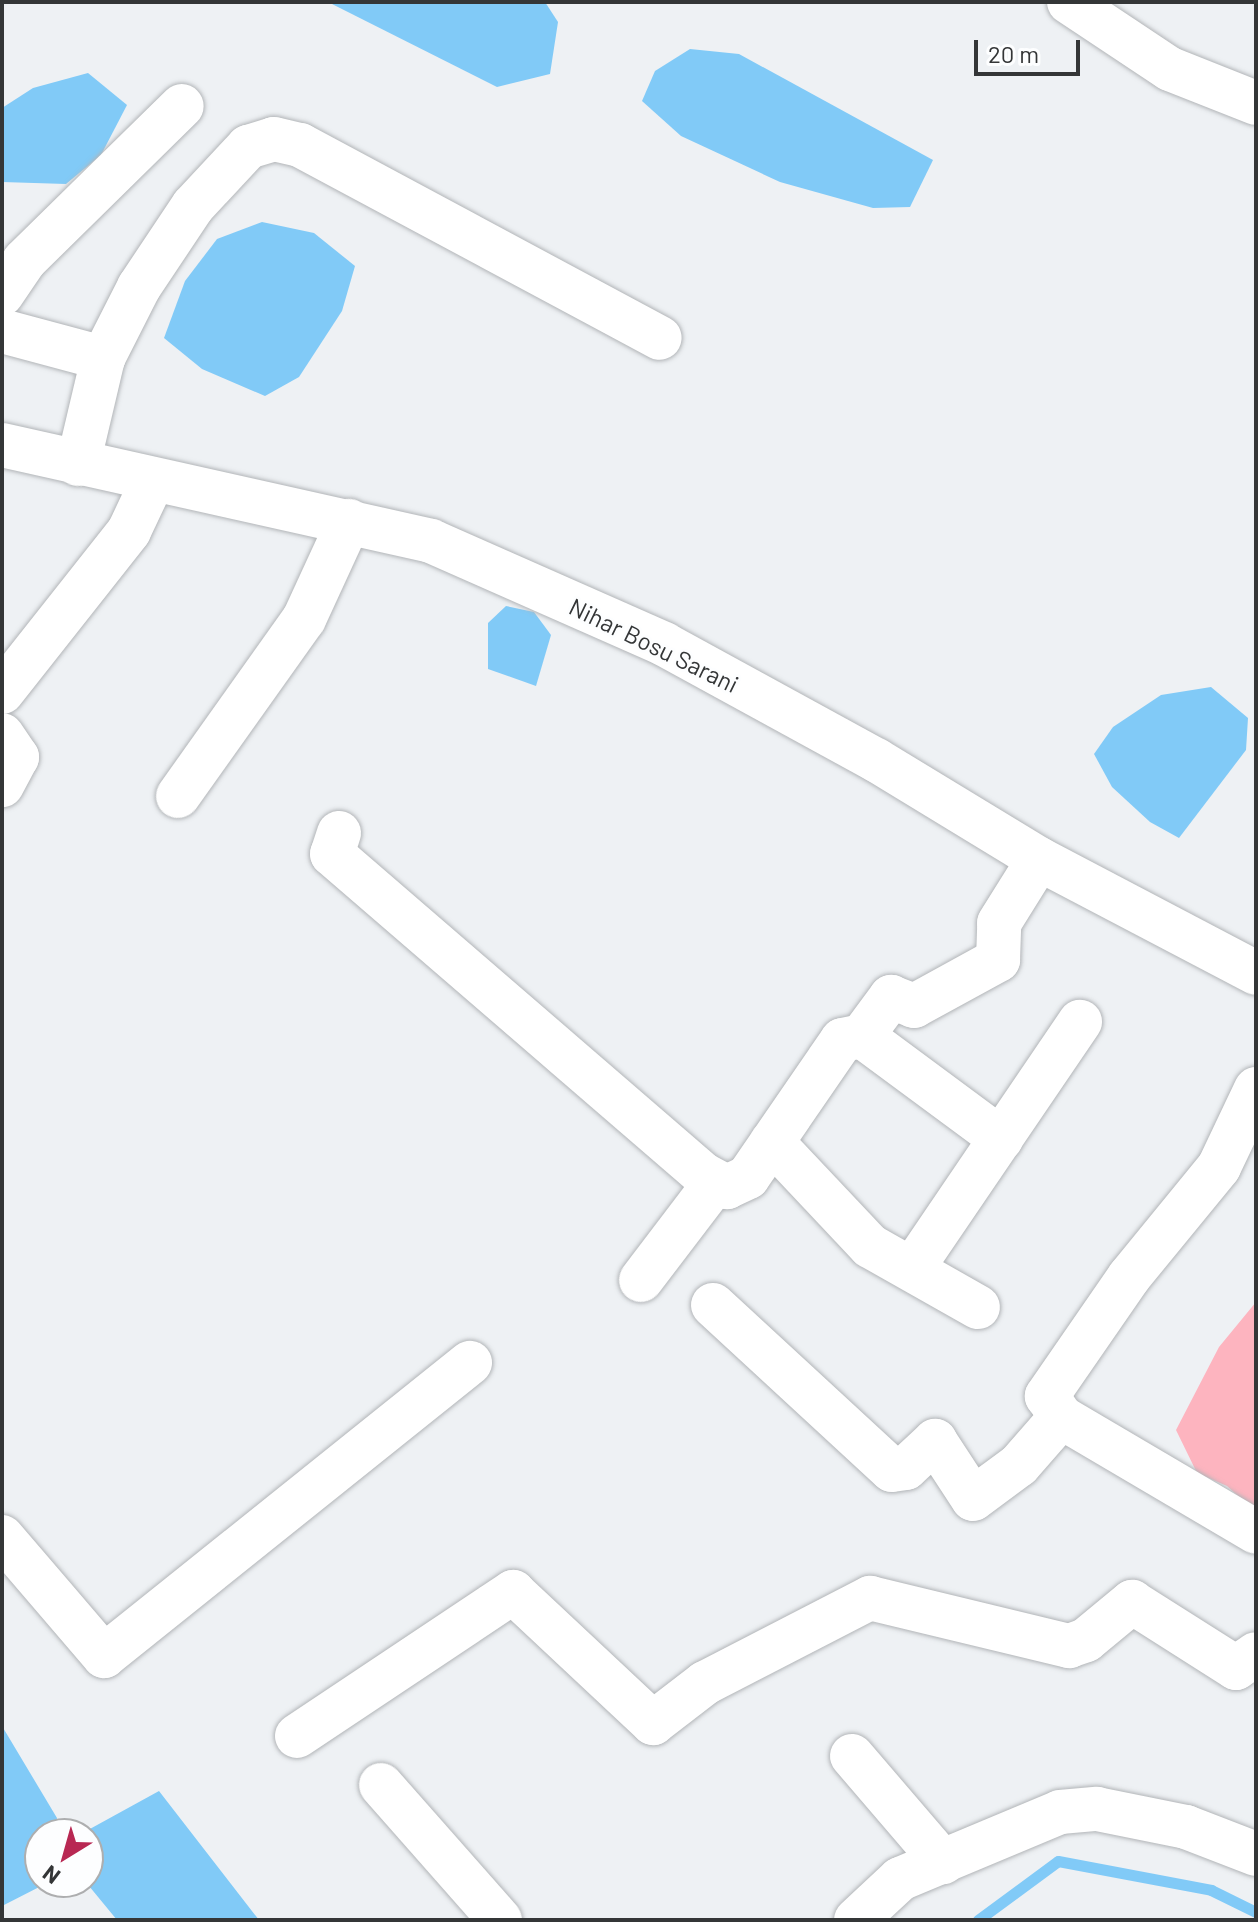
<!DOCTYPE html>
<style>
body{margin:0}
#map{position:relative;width:1258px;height:1922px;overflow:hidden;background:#eef1f4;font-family:Barlow,sans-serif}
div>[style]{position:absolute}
.green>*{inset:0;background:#fdb4bf}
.water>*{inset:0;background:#81caf7}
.stream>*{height:11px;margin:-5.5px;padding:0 5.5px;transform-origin:5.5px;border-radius:5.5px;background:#81caf7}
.roads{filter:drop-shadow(0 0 2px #b2b5b8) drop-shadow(0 0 2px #b2b5b8)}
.minor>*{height:44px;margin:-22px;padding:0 22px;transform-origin:22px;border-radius:22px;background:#fff}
span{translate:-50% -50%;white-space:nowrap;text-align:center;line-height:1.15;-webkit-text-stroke:6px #fdfeff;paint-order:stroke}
.street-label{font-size:24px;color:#343637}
.frame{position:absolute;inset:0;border:4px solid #343637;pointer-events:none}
.north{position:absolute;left:24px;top:1818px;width:80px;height:80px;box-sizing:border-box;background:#fdfeff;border:2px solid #adaeaf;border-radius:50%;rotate:217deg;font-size:22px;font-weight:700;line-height:32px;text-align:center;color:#343637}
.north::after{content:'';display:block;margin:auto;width:28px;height:36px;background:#b82853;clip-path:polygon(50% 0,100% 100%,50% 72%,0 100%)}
.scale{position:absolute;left:974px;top:40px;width:106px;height:36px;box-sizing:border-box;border:4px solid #343637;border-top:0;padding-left:10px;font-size:24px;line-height:28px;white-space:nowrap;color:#343637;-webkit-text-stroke:6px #fdfeff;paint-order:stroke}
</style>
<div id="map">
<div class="green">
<i style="clip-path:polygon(1256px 1302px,1256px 1512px,1227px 1486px,1197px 1473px,1176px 1430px,1219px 1347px)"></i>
</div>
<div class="water">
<i style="clip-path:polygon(328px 2px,545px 2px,558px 22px,550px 74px,497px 87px)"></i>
<i style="clip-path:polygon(690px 49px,739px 54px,933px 160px,910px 207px,873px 208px,780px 182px,681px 136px,642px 101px,655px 71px)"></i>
<i style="clip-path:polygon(88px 73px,127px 105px,101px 155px,66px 184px,2px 182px,2px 108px,33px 88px)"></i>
<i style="clip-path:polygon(262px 222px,314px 233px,355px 266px,342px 311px,299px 377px,265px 396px,202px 369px,164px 338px,185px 281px,217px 239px)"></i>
<i style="clip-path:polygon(506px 606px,534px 612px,551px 635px,536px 686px,488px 669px,488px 623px)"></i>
<i style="clip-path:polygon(1211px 687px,1248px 718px,1246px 750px,1179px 838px,1150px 822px,1112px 787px,1094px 754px,1113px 727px,1161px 695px)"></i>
<i style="clip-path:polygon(2px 1726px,57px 1818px,55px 1834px,40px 1834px,40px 1882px,49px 1882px,4px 1905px)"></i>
<i style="clip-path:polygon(159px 1791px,259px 1920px,260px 1920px,117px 1920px,89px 1886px,88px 1830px)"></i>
</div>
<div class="stream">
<i style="left:978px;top:1920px;width:99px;rotate:-36.4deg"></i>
<i style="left:1058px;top:1861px;width:156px;rotate:10.7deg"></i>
<i style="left:1211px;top:1890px;width:50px;rotate:26.1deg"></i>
</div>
<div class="roads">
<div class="minor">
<i style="left:1069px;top:2px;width:121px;rotate:33.6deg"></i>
<i style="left:1170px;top:69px;width:92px;rotate:21.6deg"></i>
<i style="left:2px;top:294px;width:40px;rotate:-56deg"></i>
<i style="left:24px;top:261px;width:221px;rotate:-44.5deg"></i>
<i style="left:2px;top:331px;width:105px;rotate:15deg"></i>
<i style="left:103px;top:358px;width:80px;rotate:-63.1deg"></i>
<i style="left:139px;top:287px;width:97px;rotate:-56.3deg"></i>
<i style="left:193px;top:206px;width:81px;rotate:-47deg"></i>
<i style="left:248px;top:147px;width:27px;rotate:-17deg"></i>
<i style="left:274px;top:139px;width:27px;rotate:13deg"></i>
<i style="left:300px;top:145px;width:408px;rotate:28.2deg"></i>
<i style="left:2px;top:445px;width:440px;rotate:12.6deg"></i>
<i style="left:431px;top:541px;width:255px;rotate:23.8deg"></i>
<i style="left:664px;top:644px;width:242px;rotate:28.7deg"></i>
<i style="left:876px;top:760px;width:191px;rotate:31.3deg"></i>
<i style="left:1039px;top:859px;width:245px;rotate:27.7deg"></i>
<i style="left:78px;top:464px;width:109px;rotate:-76.7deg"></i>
<i style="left:2px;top:692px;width:205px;rotate:-51.7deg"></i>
<i style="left:129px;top:531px;width:56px;rotate:-64.8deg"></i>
<i style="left:2px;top:735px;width:27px;rotate:56deg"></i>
<i style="left:17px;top:757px;width:32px;rotate:118deg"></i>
<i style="left:178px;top:796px;width:217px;rotate:-54.6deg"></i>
<i style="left:304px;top:619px;width:108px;rotate:-65.3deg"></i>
<i style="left:339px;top:833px;width:22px;rotate:108deg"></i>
<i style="left:332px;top:854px;width:491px;rotate:40.8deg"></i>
<i style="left:704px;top:1175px;width:26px;rotate:28deg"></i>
<i style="left:727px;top:1187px;width:23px;rotate:-25deg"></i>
<i style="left:748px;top:1177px;width:166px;rotate:-55.5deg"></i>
<i style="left:842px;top:1040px;width:20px;rotate:-11deg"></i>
<i style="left:862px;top:1036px;width:49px;rotate:-53.4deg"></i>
<i style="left:891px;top:997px;width:25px;rotate:21deg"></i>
<i style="left:914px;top:1006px;width:96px;rotate:-28.7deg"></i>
<i style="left:998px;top:960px;width:37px;rotate:-88deg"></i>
<i style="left:999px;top:923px;width:75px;rotate:-58deg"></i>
<i style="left:862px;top:1036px;width:173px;rotate:36.5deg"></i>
<i style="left:1256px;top:1089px;width:86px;rotate:115.4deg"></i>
<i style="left:1219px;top:1167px;width:142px;rotate:129.3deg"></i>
<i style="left:1129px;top:1277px;width:145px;rotate:124.6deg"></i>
<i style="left:1047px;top:1396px;width:25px;rotate:56deg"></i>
<i style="left:1061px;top:1417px;width:226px;rotate:30.5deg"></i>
<i style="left:772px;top:1142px;width:143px;rotate:46.7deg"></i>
<i style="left:870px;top:1246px;width:124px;rotate:29.5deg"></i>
<i style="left:912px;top:1269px;width:299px;rotate:-55.8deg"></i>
<i style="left:641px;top:1280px;width:122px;rotate:-52.7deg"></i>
<i style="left:713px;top:1305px;width:243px;rotate:42.7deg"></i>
<i style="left:892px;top:1470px;width:14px;rotate:-8deg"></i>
<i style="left:906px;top:1468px;width:40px;rotate:-43deg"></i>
<i style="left:935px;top:1441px;width:69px;rotate:56.8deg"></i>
<i style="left:973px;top:1499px;width:57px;rotate:-36.5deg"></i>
<i style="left:1019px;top:1465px;width:64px;rotate:-48.8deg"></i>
<i style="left:2px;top:1537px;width:157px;rotate:49.4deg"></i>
<i style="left:104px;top:1656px;width:469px;rotate:-38.7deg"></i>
<i style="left:297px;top:1736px;width:260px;rotate:-33.7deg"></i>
<i style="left:513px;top:1592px;width:192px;rotate:43.1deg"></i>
<i style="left:653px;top:1723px;width:66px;rotate:-37.6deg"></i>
<i style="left:705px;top:1683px;width:186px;rotate:-27.3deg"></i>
<i style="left:870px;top:1598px;width:205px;rotate:13.6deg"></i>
<i style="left:1069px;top:1646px;width:18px;rotate:-19deg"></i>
<i style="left:1086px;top:1640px;width:60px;rotate:-39.6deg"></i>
<i style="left:1132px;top:1602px;width:123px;rotate:32.4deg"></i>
<i style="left:1236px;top:1668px;width:24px;rotate:-35deg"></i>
<i style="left:852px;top:1756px;width:140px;rotate:49.4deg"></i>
<i style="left:381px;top:1785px;width:180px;rotate:48.6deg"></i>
<i style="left:856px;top:1920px;width:60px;rotate:-43deg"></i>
<i style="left:900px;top:1879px;width:173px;rotate:-22.7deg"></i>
<i style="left:1060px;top:1812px;width:37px;rotate:-5deg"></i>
<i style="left:1097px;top:1809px;width:91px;rotate:11.4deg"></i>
<i style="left:1186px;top:1827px;width:75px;rotate:21.1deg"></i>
</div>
</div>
<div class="street-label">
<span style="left:654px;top:645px;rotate:26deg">Nihar Bosu Sarani</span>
</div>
<div class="frame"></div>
<div class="north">N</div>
<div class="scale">20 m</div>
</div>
